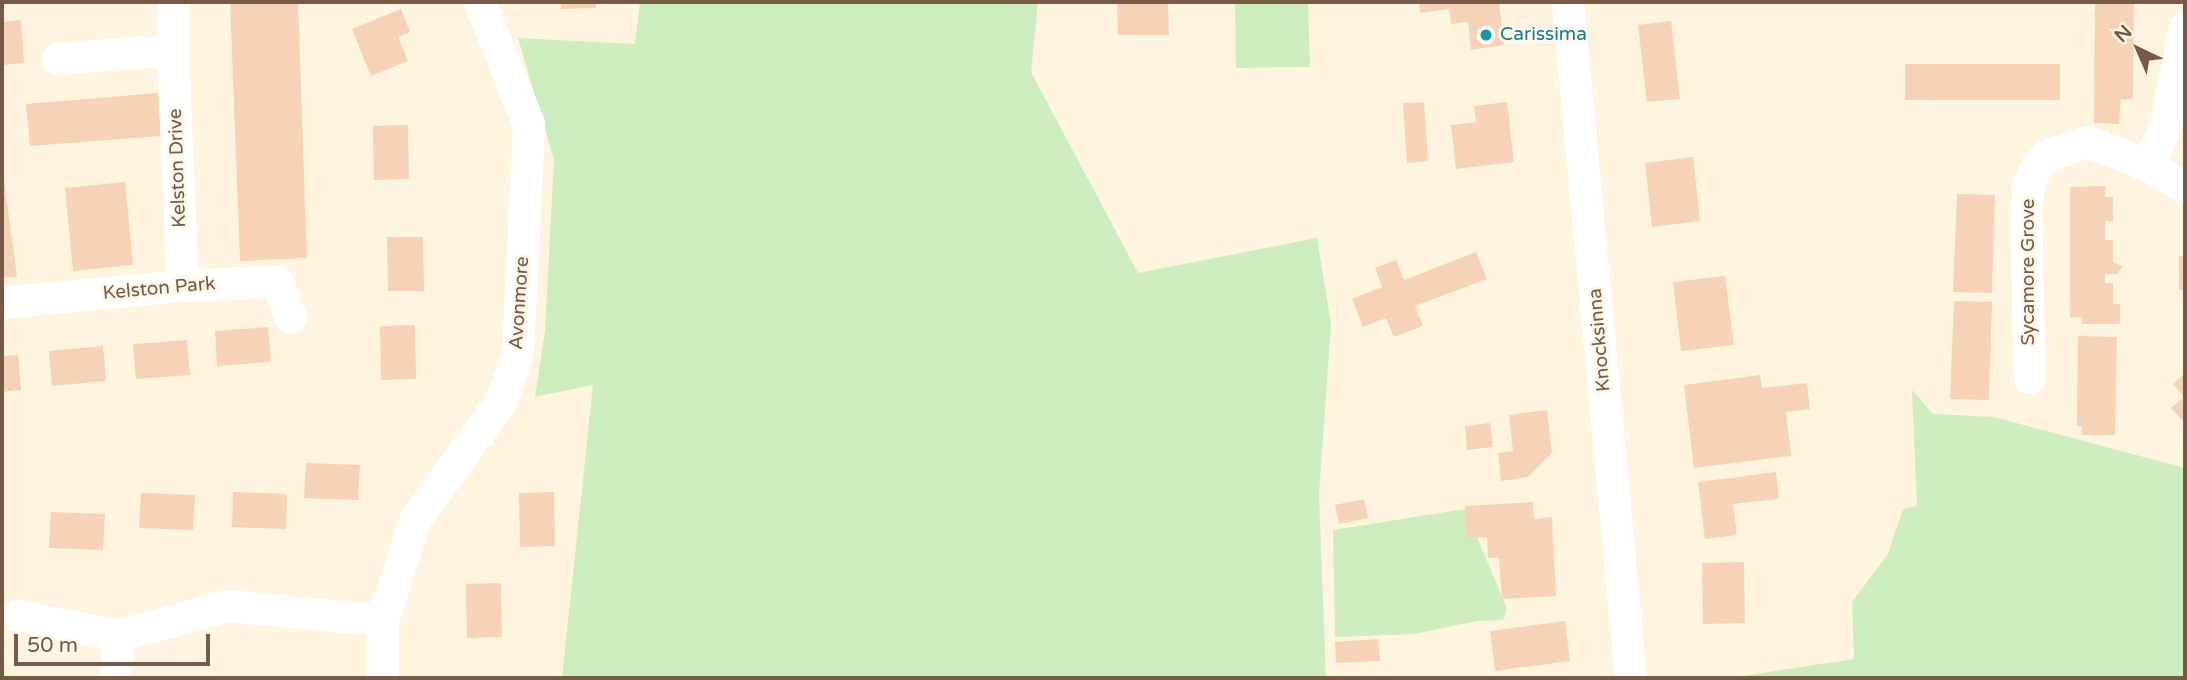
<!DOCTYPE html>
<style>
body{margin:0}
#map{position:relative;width:2187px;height:680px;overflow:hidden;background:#fef4e0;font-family:"Varela Round",sans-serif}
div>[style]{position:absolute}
.green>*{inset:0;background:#ceedbe}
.building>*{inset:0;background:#f6d3b6}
.minor>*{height:32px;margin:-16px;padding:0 16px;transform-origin:16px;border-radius:16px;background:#fff}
.dots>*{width:19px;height:19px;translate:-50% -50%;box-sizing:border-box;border:4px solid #fff7e9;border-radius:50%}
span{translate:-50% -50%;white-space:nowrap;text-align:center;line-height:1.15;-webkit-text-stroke:6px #fff7e9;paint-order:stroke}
.culture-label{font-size:19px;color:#0d838f}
.left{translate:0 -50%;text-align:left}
.street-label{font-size:19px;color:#775a45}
.frame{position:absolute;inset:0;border:4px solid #775a45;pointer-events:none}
.north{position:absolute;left:2103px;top:14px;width:70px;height:70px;-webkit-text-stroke:5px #fff7e9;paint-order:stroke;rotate:316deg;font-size:19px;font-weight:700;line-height:28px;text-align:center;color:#775a45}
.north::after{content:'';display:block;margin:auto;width:24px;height:32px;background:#775a45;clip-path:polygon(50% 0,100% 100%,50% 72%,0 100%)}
.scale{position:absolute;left:14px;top:634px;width:196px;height:32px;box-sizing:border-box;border:4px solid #775a45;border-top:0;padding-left:9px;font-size:21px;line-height:24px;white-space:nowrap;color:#775a45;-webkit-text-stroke:5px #fff7e9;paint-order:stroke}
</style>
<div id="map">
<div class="green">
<i style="clip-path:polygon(640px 2px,1038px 2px,1031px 72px,1138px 273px,1317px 238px,1331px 324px,1319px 495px,1326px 678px,562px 678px,593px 385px,535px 397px,545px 330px,554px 160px,518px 38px,635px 44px)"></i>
<i style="clip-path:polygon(1235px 2px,1308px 2px,1310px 67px,1236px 68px)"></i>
<i style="clip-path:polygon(1912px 390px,1933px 414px,1994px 417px,2185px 468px,2185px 678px,1729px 678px,1854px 659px,1852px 602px,1888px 554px,1903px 509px,1917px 506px)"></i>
<i style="clip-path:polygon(1465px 509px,1507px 608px,1503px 620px,1477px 621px,1414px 634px,1335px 637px,1333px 530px)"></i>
</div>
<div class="building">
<i style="clip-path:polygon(230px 2px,298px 2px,307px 258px,240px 261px)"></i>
<i style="clip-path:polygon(561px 2px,596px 2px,596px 8px,561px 9px)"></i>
<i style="clip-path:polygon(1117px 2px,1168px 2px,1169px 35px,1118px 35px)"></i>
<i style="clip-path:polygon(1419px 2px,1499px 2px,1504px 45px,1471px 50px,1468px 22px,1451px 24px,1449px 9px,1420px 13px)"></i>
<i style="clip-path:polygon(2095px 2px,2134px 2px,2133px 99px,2121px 99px,2119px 124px,2094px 123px)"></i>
<i style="clip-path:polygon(401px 9px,410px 32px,398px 37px,408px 61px,371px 76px,352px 29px)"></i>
<i style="clip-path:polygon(21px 20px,24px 63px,2px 65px,2px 22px)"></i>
<i style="clip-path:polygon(1671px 21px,1680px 99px,1647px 102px,1638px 25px)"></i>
<i style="clip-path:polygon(1905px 64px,2060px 64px,2060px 100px,1905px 100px)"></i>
<i style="clip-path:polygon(158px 93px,161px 136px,30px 146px,26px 104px)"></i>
<i style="clip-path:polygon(1424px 102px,1428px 161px,1407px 163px,1403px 103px)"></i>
<i style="clip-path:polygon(1507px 102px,1514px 162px,1456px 169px,1451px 125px,1476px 122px,1474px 106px)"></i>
<i style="clip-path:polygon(408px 125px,409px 179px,374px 180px,373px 126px)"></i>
<i style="clip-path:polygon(1693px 157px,1700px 221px,1652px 227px,1645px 163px)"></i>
<i style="clip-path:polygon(2px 164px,17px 277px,2px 278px)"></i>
<i style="clip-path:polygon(125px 182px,133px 265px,73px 271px,65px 188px)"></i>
<i style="clip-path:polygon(2106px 186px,2105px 197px,2113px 197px,2113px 222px,2105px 221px,2105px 240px,2113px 240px,2113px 262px,2122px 266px,2118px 274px,2105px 274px,2105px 283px,2113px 283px,2113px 304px,2120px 304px,2120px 324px,2082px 324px,2082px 317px,2070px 318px,2070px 187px)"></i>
<i style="clip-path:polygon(1957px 194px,1995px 195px,1992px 293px,1953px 292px)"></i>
<i style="clip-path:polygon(387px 237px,423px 237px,424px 291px,388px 291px)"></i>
<i style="clip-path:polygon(1476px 252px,1487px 279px,1415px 306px,1423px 326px,1394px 337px,1386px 318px,1363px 327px,1352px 299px,1382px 287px,1375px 268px,1396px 260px,1404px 280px)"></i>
<i style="clip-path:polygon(2179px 256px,2185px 256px,2185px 290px,2179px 290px)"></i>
<i style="clip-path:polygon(1725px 276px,1734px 345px,1681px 351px,1673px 282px)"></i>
<i style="clip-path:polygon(1954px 301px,1992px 302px,1989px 400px,1950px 399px)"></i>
<i style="clip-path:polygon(415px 325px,416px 379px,381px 380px,380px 326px)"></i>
<i style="clip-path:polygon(268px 327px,271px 362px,217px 366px,215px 331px)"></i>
<i style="clip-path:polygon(2078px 336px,2117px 337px,2115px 435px,2082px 435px,2082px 426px,2077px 426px)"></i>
<i style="clip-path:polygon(187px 340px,190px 375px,136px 379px,133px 344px)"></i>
<i style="clip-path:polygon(103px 346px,106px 381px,52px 386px,49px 351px)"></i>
<i style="clip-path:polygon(18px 355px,21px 390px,2px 392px,2px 356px)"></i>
<i style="clip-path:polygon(2185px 373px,2185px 423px,2171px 408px,2184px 397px,2173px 384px)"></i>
<i style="clip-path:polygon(1760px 375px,1762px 388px,1807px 383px,1810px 409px,1786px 412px,1791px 456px,1694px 468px,1684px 385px)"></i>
<i style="clip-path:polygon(1547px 410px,1552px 453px,1528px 477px,1501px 481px,1498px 453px,1513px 451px,1509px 415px)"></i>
<i style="clip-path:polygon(1490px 423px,1493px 447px,1467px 450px,1465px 426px)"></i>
<i style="clip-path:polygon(306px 463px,360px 465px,358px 500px,304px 498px)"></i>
<i style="clip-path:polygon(1776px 472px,1779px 499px,1733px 504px,1737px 535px,1705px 539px,1698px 482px)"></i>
<i style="clip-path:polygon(233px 492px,287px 494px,286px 529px,232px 527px)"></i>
<i style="clip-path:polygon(554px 492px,555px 546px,520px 547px,519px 493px)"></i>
<i style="clip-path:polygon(141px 493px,195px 495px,193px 530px,139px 528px)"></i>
<i style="clip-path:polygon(1364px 499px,1368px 518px,1339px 524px,1335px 505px)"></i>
<i style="clip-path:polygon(1533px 502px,1534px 519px,1552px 517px,1556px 596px,1502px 599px,1499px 558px,1488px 558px,1487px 537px,1467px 538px,1465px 506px)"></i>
<i style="clip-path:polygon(51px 512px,105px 514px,103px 550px,49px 548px)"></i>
<i style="clip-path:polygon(1744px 562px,1745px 623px,1703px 624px,1702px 563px)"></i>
<i style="clip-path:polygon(501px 583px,502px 637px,467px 638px,466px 584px)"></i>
<i style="clip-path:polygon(1565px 621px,1570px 661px,1495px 671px,1490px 631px)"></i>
<i style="clip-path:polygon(1378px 639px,1380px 661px,1336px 663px,1335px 642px)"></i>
</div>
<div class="minor">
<i style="left:174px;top:2px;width:48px;rotate:91.2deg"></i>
<i style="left:173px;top:50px;width:236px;rotate:87.6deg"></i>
<i style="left:1568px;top:2px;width:679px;rotate:84.68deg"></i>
<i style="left:58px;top:59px;width:115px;rotate:-4.5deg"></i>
<i style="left:2149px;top:166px;width:43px;rotate:-67deg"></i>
<i style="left:2166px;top:126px;width:100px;rotate:-79deg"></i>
<i style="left:2px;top:303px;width:182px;rotate:-5.4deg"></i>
<i style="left:183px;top:286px;width:95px;rotate:-2.4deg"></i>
<i style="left:278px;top:282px;width:38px;rotate:70deg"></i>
<i style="left:2030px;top:378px;width:166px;rotate:-91.4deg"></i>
<i style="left:2026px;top:212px;width:27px;rotate:-84deg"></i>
<i style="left:2029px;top:185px;width:18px;rotate:-68deg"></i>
<i style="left:2036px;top:168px;width:18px;rotate:-47deg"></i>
<i style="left:2048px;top:155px;width:42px;rotate:-18deg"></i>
<i style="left:2088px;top:142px;width:66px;rotate:21.5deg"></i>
<i style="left:2149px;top:166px;width:42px;rotate:31.4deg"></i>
<i style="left:18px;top:616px;width:103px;rotate:11.2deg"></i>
<i style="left:119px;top:636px;width:113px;rotate:-15.4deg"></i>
<i style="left:228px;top:606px;width:156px;rotate:5.5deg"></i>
<i style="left:115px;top:678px;width:42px;rotate:-84.6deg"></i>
<i style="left:383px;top:678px;width:57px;rotate:-90deg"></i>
<i style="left:383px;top:621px;width:107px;rotate:-72.1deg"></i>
<i style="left:416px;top:519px;width:146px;rotate:-53.9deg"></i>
<i style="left:502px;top:401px;width:51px;rotate:-71.6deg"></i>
<i style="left:518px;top:353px;width:229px;rotate:-87.2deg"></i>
<i style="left:529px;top:124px;width:131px;rotate:-111.9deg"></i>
</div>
<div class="dots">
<i style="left:1486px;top:35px;background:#0f9aa8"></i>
</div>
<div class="culture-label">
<span class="left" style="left:1500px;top:35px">Carissima</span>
</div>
<div class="street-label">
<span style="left:178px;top:168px;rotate:-92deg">Kelston Drive</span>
<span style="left:2029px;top:272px;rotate:-90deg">Sycamore Grove</span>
<span style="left:159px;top:289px;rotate:-5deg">Kelston Park</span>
<span style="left:520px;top:303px;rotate:-86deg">Avonmore</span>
<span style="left:1600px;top:340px;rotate:-95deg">Knocksinna</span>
</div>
<div class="frame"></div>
<div class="north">N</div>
<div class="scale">50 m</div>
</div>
